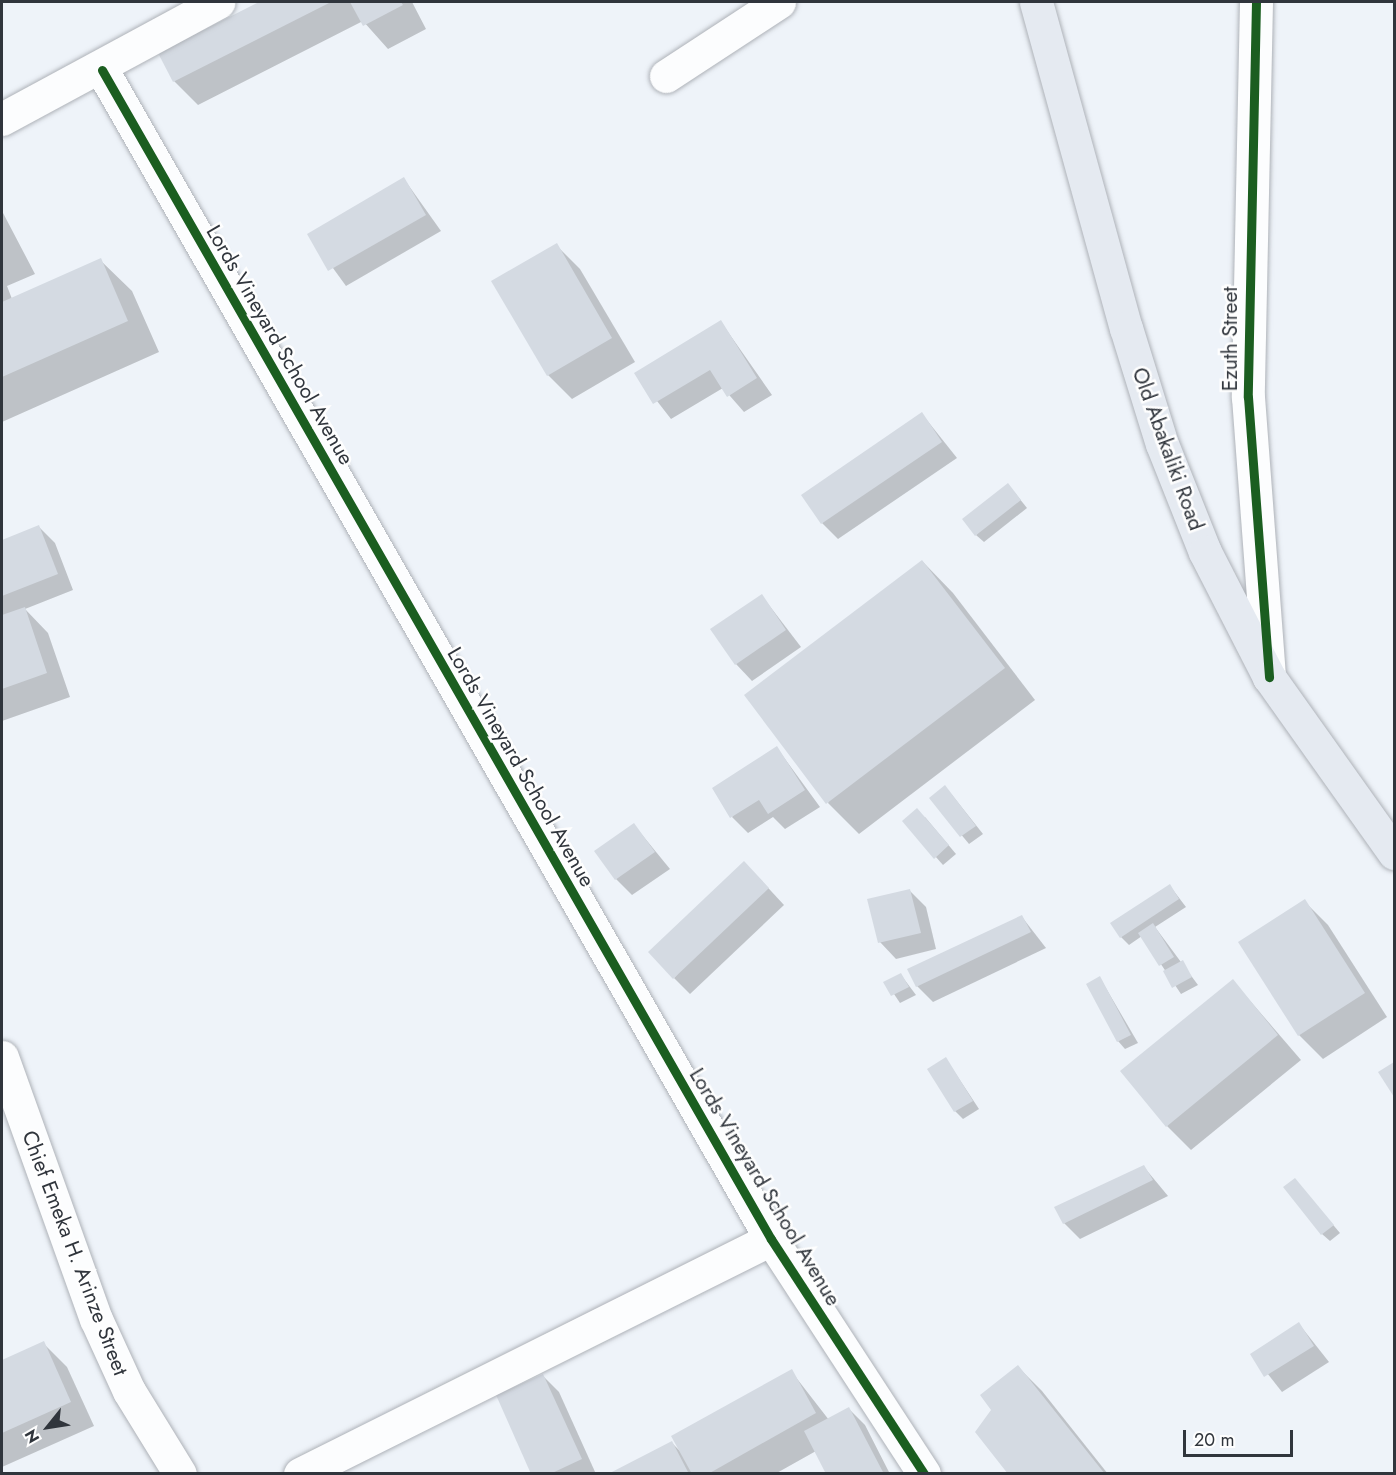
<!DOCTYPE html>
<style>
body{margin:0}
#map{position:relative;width:1396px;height:1475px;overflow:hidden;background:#eef3f9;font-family:Jost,sans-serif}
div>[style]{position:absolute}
.shadow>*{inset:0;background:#0003}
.building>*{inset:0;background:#d4dae2}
.roads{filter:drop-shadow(0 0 2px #aeb2b8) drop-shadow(0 0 2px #aeb2b8)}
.minor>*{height:33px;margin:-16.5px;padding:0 16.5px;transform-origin:16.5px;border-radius:16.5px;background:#fcfdfe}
.major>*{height:33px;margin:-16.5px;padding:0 16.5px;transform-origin:16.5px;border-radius:16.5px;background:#e5eaf1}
.cycleway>*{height:9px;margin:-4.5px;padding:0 4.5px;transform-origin:4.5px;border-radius:4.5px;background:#1b5e20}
span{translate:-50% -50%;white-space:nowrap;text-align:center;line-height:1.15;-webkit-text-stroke:5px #fefefe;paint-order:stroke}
.street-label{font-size:21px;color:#30353c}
.frame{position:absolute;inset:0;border:3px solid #30353c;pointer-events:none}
.north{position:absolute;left:18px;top:1397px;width:60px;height:60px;-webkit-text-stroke:4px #fefefe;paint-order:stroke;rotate:240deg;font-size:16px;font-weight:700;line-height:24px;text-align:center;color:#30353c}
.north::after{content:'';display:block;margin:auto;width:21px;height:27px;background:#30353c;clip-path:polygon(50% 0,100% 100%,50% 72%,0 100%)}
.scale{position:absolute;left:1183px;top:1430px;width:110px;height:27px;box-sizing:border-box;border:3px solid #30353c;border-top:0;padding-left:8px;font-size:18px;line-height:21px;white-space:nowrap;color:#30353c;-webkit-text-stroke:4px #fefefe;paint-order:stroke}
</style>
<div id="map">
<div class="shadow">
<i style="clip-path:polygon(263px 2px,412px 2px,426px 29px,388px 49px,363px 21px,198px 105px,174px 81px,160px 54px)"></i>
<i style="clip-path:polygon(404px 179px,441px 231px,346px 286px,309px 235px)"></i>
<i style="clip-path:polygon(2px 211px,35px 274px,7px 286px,12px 299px,100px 260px,132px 291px,159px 352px,2px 422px)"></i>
<i style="clip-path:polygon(556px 245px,580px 269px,635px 362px,572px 399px,548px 375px,493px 281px)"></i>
<i style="clip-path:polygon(721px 322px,772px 395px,744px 412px,723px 388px,671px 419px,636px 374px)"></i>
<i style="clip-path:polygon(922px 414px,957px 458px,838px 539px,822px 523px)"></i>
<i style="clip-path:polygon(1015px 493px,1027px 508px,984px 542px,976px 535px)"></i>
<i style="clip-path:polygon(39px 527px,55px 543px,73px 590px,25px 609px,48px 633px,70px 697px,2px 721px,2px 541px)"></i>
<i style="clip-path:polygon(922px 561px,953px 593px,1035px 700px,859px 834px,828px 803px)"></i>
<i style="clip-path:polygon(762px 596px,801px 647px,752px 681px,736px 664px)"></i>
<i style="clip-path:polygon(777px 748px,820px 807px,785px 829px,773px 817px,748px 833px,732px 817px)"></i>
<i style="clip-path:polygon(952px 795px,983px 834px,969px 844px,931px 798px)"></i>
<i style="clip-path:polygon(925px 817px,956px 854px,943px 865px,904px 821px)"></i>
<i style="clip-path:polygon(634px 825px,670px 869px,632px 895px,616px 879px)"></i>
<i style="clip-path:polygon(760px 879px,784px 905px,690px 994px,674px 978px)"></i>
<i style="clip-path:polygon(1170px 886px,1186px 907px,1155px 927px,1198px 985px,1181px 994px,1142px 936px,1129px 945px,1121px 937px)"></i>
<i style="clip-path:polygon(910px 891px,926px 907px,936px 949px,896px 959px,880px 942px)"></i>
<i style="clip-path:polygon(1304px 901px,1328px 925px,1387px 1017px,1323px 1059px,1299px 1035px,1240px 943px)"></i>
<i style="clip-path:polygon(1022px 917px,1046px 948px,933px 1002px,917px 986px)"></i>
<i style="clip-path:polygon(901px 975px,916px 995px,900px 1003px,886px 982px)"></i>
<i style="clip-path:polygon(1100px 978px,1138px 1043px,1125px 1049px,1118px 1041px)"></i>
<i style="clip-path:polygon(1233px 981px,1301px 1060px,1191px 1150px,1167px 1126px)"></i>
<i style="clip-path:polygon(946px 1059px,979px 1109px,963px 1119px,955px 1111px)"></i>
<i style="clip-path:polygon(1144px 1167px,1168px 1196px,1080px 1239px,1064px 1223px)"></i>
<i style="clip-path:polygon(1295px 1180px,1340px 1233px,1330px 1241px,1322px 1234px)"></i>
<i style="clip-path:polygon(1299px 1324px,1329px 1362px,1282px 1392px,1252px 1354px)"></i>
<i style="clip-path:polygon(43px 1343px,67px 1367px,94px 1426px,2px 1467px,2px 1362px)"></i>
<i style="clip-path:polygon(1018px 1367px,1042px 1391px,1108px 1474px,1010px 1474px)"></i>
<i style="clip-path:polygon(791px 1371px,829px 1420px,849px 1409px,865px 1425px,890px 1474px,828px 1474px,816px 1451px,775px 1474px,611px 1474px,672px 1443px,681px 1452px)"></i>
<i style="clip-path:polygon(543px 1376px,559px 1392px,596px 1474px,533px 1474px)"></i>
</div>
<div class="building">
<i style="clip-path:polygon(259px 2px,331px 2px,173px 82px,158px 53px)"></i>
<i style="clip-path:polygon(350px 2px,401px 2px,403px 5px,363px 26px)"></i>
<i style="clip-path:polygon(404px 177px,426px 215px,328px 271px,307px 234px)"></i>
<i style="clip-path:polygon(557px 243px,612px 338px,547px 376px,491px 281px)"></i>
<i style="clip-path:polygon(101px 258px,128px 321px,2px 377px,2px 302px)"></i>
<i style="clip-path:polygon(721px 320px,757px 378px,727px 397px,710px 370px,653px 404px,634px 373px)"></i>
<i style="clip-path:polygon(922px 412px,942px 442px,821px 524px,801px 495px)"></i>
<i style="clip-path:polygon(1008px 483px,1021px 500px,975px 536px,962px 519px)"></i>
<i style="clip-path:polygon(39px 525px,58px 574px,2px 596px,2px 540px)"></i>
<i style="clip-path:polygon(922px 560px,1005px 668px,826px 804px,744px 695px)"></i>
<i style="clip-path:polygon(762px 594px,786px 630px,735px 665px,710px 629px)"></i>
<i style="clip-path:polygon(25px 607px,47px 673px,2px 689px,2px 615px)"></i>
<i style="clip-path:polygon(777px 746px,805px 790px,768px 814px,759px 800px,730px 818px,712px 788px)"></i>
<i style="clip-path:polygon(945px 785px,976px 826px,960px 837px,929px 798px)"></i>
<i style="clip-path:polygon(917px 808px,949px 845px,934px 859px,902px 821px)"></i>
<i style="clip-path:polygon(634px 823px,655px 852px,615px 880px,594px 851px)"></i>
<i style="clip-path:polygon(744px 861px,769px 888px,673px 979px,648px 952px)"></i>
<i style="clip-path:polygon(1170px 884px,1179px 899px,1120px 938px,1110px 923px)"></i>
<i style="clip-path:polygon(910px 889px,921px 933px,878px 943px,867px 899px)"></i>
<i style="clip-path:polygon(1305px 899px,1365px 993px,1298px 1036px,1238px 942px)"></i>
<i style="clip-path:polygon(1022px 915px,1031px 932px,916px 987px,907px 969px)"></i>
<i style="clip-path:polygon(1153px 923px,1174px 957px,1159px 966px,1138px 933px)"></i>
<i style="clip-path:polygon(1183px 960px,1192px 977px,1172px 988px,1163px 971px)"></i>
<i style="clip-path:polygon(901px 973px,909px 987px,891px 996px,883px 982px)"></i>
<i style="clip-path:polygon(1100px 976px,1131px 1035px,1117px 1042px,1086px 984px)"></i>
<i style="clip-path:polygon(1233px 979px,1278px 1035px,1166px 1127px,1120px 1071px)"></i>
<i style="clip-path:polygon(946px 1057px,973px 1101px,954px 1112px,927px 1069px)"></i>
<i style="clip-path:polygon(1394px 1062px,1394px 1097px,1378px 1072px)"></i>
<i style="clip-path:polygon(1144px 1165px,1153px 1180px,1063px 1224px,1054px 1207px)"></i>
<i style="clip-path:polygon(1295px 1178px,1334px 1225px,1321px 1235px,1283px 1187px)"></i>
<i style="clip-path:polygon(1299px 1322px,1314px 1346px,1264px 1377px,1250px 1354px)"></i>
<i style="clip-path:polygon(44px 1341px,71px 1402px,2px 1433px,2px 1360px)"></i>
<i style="clip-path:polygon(1018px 1365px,1105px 1474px,1008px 1474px,975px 1432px,991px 1410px,980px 1395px)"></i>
<i style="clip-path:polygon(792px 1369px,816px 1413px,708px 1474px,692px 1474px,671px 1436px)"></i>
<i style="clip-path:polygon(543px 1374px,582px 1459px,550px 1474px,531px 1474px,496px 1395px)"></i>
<i style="clip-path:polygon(849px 1407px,884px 1474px,826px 1474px,804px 1431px)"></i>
<i style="clip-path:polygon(672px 1441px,689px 1474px,608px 1474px)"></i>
</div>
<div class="roads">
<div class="minor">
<i style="left:1256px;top:2px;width:395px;rotate:91.2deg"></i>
<i style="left:1248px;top:397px;width:281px;rotate:85.7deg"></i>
<i style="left:102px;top:70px;width:1347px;rotate:60.22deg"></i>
<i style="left:771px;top:1239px;width:280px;rotate:56.9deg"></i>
<i style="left:666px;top:76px;width:135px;rotate:-33.2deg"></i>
<i style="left:2px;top:119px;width:246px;rotate:-28.4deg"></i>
<i style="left:2px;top:1057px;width:278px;rotate:70.3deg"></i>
<i style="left:96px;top:1319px;width:79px;rotate:65.4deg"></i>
<i style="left:129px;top:1391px;width:97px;rotate:58.4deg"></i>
<i style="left:300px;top:1474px;width:526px;rotate:-26.52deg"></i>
</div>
<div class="major">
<i style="left:1036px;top:2px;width:338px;rotate:74.6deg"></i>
<i style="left:1126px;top:328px;width:121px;rotate:72.8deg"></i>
<i style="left:1162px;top:444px;width:116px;rotate:68.3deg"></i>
<i style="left:1205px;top:552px;width:140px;rotate:62.9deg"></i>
<i style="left:1269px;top:677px;width:216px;rotate:54.6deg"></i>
</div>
</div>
<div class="cycleway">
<i style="left:1256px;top:2px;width:395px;rotate:91.2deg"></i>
<i style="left:1248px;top:397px;width:281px;rotate:85.7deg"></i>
<i style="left:102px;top:70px;width:1347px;rotate:60.22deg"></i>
<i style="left:771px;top:1239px;width:280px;rotate:56.9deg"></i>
</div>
<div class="street-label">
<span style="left:1230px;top:339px;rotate:-90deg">Ezuth Street</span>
<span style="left:280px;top:345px;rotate:60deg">Lords Vineyard School Avenue</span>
<span style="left:1168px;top:449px;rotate:70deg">Old Abakaliki Road</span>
<span style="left:521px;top:767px;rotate:60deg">Lords Vineyard School Avenue</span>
<span style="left:765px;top:1187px;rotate:59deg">Lords Vineyard School Avenue</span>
<span style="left:75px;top:1253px;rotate:69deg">Chief Emeka H. Arinze Street</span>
</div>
<div class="frame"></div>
<div class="north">N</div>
<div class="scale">20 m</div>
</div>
